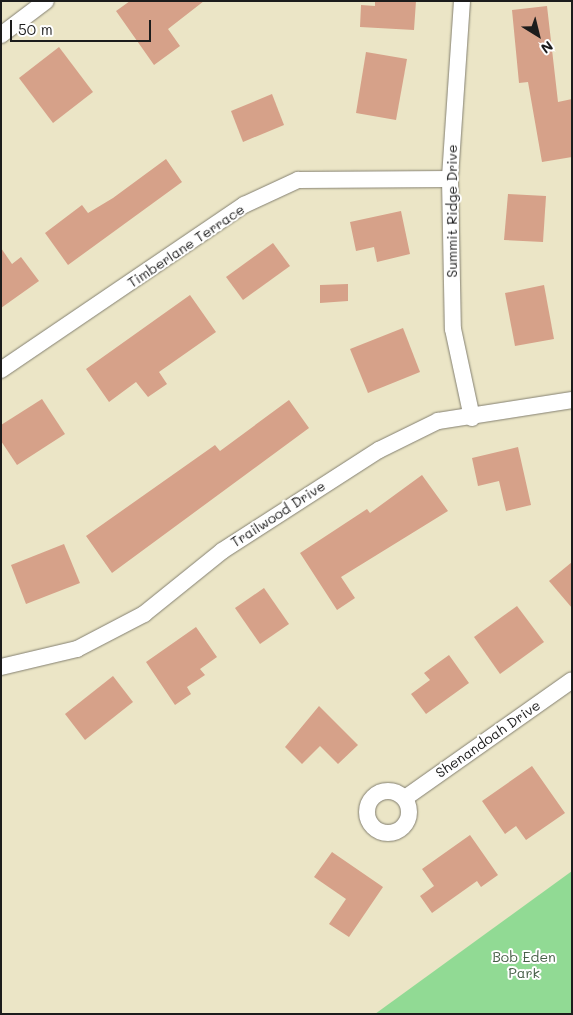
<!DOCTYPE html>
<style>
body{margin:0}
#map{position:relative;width:573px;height:1015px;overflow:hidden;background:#ebe5c6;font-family:Mali,sans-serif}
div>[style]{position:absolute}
.green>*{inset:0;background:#91da94}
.building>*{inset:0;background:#d6a189}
.roads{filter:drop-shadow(0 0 1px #848071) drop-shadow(0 0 1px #848071)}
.street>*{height:16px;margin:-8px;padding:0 8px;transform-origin:8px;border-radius:8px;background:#fff}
.street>.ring{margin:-8px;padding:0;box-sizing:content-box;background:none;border:16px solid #fff;border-radius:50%}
span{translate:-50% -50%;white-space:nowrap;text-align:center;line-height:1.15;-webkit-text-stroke:4px #fff;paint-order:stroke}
.street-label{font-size:14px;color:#1c1c1c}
.park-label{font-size:14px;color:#455e46}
.frame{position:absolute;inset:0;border:2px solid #1c1c1c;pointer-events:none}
.north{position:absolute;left:513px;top:10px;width:50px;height:50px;-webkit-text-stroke:4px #fff;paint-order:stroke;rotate:144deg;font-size:14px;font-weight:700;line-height:20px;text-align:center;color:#1c1c1c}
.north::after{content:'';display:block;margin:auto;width:18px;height:22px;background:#1c1c1c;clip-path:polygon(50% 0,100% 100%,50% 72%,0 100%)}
.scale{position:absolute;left:10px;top:20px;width:141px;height:22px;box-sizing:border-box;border:2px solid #1c1c1c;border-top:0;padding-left:6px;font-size:15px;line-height:18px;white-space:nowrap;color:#1c1c1c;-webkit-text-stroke:4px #fff;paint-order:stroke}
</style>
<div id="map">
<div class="green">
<i style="clip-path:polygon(572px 871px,572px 1014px,375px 1014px)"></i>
</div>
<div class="building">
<i style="clip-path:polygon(130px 1px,204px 1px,168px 29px,180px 46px,154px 65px,116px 11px)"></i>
<i style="clip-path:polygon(375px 1px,416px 1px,414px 30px,360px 27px,361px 5px,375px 6px)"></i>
<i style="clip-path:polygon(547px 6px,558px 102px,572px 99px,572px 157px,542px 162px,528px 82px,519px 83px,512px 10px)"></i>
<i style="clip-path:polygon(59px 47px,93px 92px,53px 123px,19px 78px)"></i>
<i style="clip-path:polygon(366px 52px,407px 59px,396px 120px,356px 113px)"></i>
<i style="clip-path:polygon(272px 94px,284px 125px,243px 142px,231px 111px)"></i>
<i style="clip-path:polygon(166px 159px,182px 182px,68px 265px,45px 233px,82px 205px,88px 213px,113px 198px)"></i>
<i style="clip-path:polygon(508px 194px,546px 196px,543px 242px,504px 240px)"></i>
<i style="clip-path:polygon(401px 211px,410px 254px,377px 262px,374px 247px,356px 251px,350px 222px)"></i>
<i style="clip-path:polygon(273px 243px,290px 266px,243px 300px,226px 277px)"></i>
<i style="clip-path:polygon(1px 248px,12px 264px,21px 257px,39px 281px,1px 308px)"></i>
<i style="clip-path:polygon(348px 284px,348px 301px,320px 303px,320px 285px)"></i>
<i style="clip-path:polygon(544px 285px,554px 339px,515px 346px,505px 293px)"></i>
<i style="clip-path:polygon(190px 295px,216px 332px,159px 372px,167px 384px,148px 397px,136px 382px,109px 402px,86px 369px)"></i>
<i style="clip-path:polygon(403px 328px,420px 372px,368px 393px,350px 349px)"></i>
<i style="clip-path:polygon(42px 399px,65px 434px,17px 465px,1px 441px,1px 425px)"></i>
<i style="clip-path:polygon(289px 400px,309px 428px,112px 573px,86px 536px,215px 445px,220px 451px)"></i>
<i style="clip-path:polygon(518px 447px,531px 505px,506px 511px,499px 481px,478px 486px,472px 458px)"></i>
<i style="clip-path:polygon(422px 475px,448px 511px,341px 577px,355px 598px,337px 610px,300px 553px,367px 509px,370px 513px)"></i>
<i style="clip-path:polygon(64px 544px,80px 583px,26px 604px,11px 565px)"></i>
<i style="clip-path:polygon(572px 562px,572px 608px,549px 581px)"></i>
<i style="clip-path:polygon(264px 588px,289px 624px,260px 644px,235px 608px)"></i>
<i style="clip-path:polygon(517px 606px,544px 642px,500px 674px,474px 637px)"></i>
<i style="clip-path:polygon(196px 627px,217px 657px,200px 669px,205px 675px,187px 687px,191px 694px,175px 705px,146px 662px)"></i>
<i style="clip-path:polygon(449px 655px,469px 683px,426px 714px,411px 694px,430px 680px,424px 673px)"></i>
<i style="clip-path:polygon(113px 676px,133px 702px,85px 740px,65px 714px)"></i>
<i style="clip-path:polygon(319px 706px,358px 745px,338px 764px,320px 746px,302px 764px,285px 747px)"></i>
<i style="clip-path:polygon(532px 766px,565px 813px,526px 840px,516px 826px,505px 834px,482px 801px)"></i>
<i style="clip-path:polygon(470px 835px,498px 875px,481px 887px,477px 881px,432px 913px,420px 896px,434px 886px,422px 869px)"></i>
<i style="clip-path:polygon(332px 852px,383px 887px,349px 937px,329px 924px,346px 899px,314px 877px)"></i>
</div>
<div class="roads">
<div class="street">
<i style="left:462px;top:1px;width:178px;rotate:93.9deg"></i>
<i style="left:450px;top:179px;width:150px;rotate:88.9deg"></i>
<i style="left:453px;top:329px;width:91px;rotate:77.9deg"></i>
<i style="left:1px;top:35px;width:56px;rotate:-37.1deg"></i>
<i style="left:1px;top:370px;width:294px;rotate:-34.2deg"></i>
<i style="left:244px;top:205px;width:60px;rotate:-24.8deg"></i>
<i style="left:298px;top:180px;width:152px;rotate:-0.4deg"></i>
<i style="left:1px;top:667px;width:78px;rotate:-13.3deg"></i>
<i style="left:77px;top:649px;width:76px;rotate:-27.6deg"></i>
<i style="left:144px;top:614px;width:100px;rotate:-38.9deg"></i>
<i style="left:222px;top:551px;width:187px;rotate:-32.8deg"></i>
<i style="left:379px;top:450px;width:66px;rotate:-26.2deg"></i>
<i style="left:438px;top:421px;width:136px;rotate:-8.9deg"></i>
<i class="ring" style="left:367px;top:791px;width:26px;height:26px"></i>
<i style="left:405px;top:798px;width:204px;rotate:-35.2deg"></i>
</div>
</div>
<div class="street-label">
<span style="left:452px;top:211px;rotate:-90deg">Summit Ridge Drive</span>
<span style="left:186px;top:246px;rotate:-34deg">Timberlane Terrace</span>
<span style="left:278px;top:514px;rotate:-33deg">Trailwood Drive</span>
<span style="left:488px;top:739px;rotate:-35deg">Shenandoah Drive</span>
</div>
<div class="park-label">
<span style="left:524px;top:965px">Bob Eden<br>Park</span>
</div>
<div class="frame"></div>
<div class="north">N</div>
<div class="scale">50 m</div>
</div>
